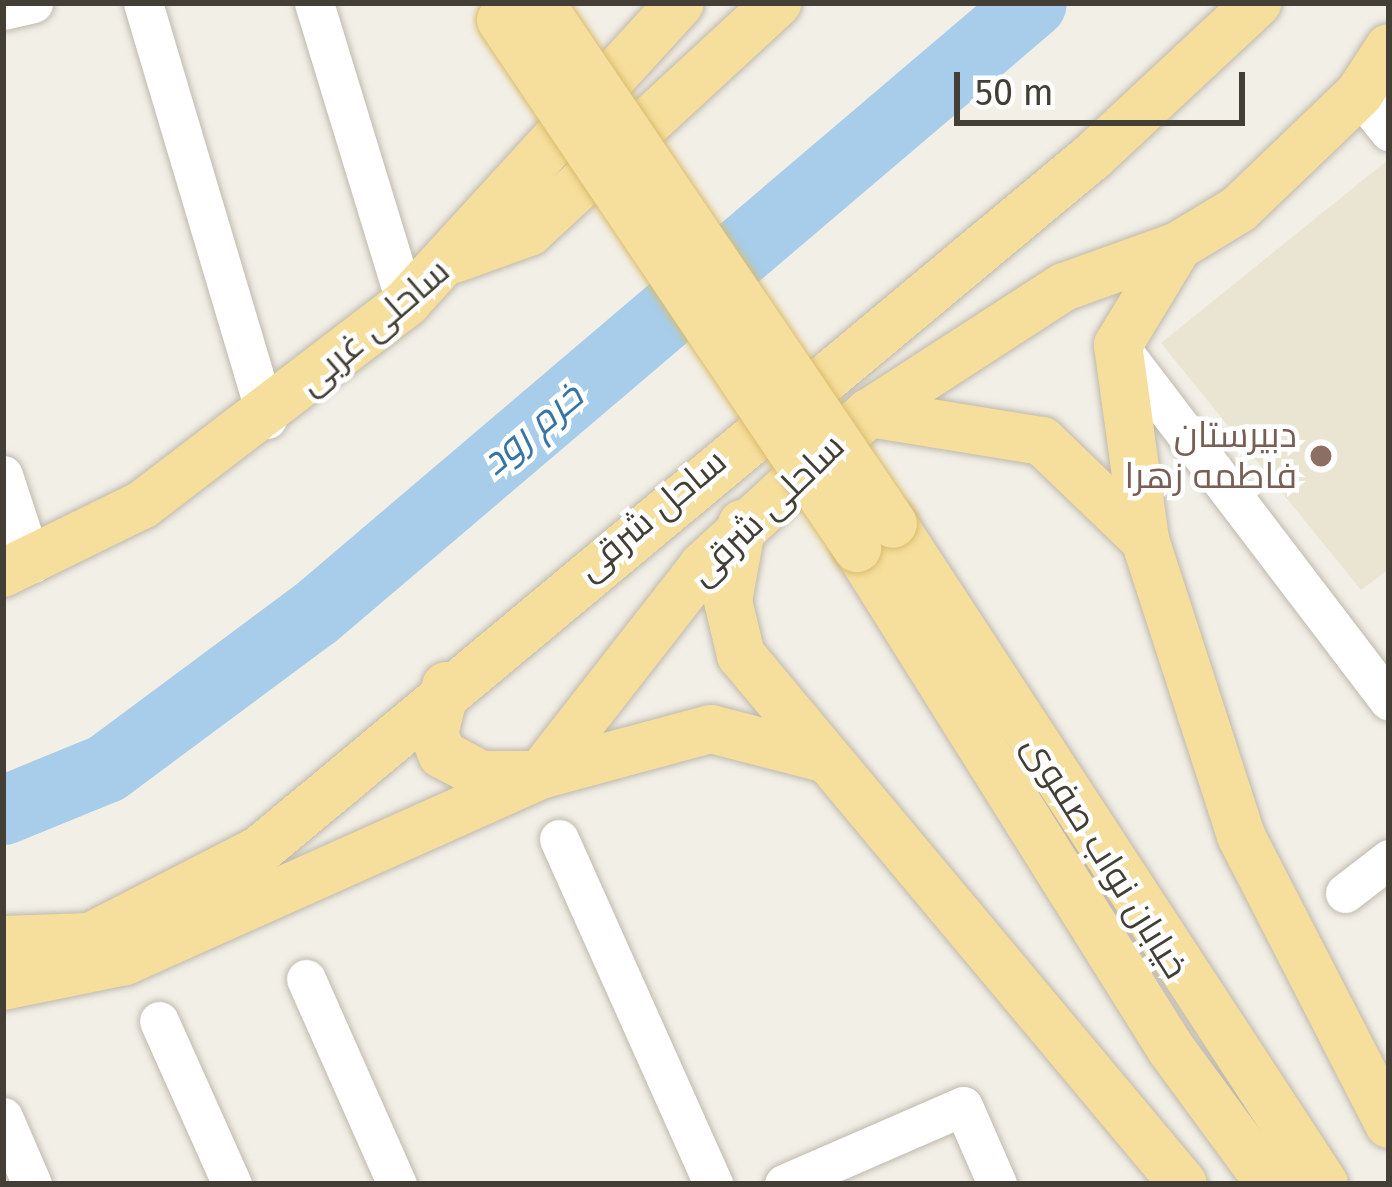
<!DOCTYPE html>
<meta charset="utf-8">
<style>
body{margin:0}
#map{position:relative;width:1392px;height:1187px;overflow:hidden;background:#f2efe7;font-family:"Fira Sans",Cairo,sans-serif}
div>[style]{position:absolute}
.education>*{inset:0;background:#eae4d2}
.river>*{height:69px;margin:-34.5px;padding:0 34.5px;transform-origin:34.5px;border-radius:34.5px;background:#a7cdea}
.roads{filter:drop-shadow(0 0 3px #bfb9ad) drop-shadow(0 0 3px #bfb9ad)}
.minor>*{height:39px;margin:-19.5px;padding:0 19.5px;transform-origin:19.5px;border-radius:19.5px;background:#fff}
.major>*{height:48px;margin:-24px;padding:0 24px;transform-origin:24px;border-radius:24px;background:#f6df9c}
.bridges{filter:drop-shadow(0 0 3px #d9bc6d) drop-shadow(0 0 3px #d9bc6d)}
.major-bridge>*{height:48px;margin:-24px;padding:0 24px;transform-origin:24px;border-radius:24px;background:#f6df9c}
.dots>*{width:33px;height:33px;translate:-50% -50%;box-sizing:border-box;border:6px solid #fff;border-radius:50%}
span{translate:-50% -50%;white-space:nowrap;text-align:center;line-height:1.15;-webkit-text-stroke:9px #fff;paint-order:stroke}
.street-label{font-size:36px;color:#443f36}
.education-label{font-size:36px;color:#785e54}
.right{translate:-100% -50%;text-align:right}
.water-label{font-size:39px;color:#3875a7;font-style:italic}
.frame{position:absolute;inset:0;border:6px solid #443f36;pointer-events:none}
.scale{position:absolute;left:954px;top:72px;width:291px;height:54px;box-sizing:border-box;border:6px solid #443f36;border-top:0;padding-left:15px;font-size:36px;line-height:42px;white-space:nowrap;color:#443f36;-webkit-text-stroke:9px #fff;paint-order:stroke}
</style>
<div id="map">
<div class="education">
<i style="clip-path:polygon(1389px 159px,1389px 569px,1361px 590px,1161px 343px)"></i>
</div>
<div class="river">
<i style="left:3px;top:810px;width:111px;rotate:-22.2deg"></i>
<i style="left:106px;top:768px;width:260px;rotate:-36.6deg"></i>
<i style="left:315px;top:613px;width:941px;rotate:-40.39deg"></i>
</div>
<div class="roads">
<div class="minor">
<i style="left:143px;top:3px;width:434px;rotate:73.4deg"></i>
<i style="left:314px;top:3px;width:314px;rotate:73deg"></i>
<i style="left:3px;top:10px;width:31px;rotate:-13deg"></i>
<i style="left:1381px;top:84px;width:24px;rotate:156deg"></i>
<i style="left:1359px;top:94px;width:48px;rotate:51deg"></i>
<i style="left:1118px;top:345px;width:447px;rotate:52.7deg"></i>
<i style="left:3px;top:475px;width:93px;rotate:71.8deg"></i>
<i style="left:559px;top:839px;width:378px;rotate:65.9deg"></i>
<i style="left:1345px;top:893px;width:56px;rotate:-37.7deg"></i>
<i style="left:306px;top:979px;width:224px;rotate:66.1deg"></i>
<i style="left:159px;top:1021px;width:179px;rotate:65.9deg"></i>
<i style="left:3px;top:1117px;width:73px;rotate:66.6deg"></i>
<i style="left:784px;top:1184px;width:195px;rotate:-23.5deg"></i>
<i style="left:963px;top:1106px;width:85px;rotate:66.4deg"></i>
</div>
<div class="major">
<i style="left:1178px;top:246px;width:116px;rotate:121.2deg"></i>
<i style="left:1118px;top:345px;width:197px;rotate:82.1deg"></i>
<i style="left:1145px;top:540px;width:311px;rotate:72deg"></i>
<i style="left:1241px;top:836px;width:324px;rotate:62.8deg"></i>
<i style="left:454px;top:259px;width:80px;rotate:-19.8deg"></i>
<i style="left:529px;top:232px;width:338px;rotate:-42.7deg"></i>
<i style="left:869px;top:413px;width:175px;rotate:9.2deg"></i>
<i style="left:1042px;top:441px;width:143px;rotate:43.9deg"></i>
<i style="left:742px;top:524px;width:78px;rotate:100.3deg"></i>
<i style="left:728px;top:601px;width:56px;rotate:76.5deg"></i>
<i style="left:741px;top:655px;width:689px;rotate:50.12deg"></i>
<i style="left:893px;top:524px;width:788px;rotate:56.85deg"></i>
<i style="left:857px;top:548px;width:591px;rotate:57.92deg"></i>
<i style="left:1171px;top:1049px;width:167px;rotate:53.7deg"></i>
<i style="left:3px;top:573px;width:155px;rotate:-26.1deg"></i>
<i style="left:142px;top:505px;width:332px;rotate:-37.4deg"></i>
<i style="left:406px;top:303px;width:406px;rotate:-47.6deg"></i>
<i style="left:446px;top:686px;width:49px;rotate:104deg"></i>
<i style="left:434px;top:734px;width:22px;rotate:68deg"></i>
<i style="left:442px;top:754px;width:44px;rotate:28.3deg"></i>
<i style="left:481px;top:775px;width:59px"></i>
<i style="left:540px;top:775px;width:177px;rotate:-15.1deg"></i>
<i style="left:711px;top:729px;width:120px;rotate:14.5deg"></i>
<i style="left:3px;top:940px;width:87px;rotate:-2deg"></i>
<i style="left:90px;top:937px;width:192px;rotate:-27.2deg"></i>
<i style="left:261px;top:849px;width:1081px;rotate:-39.79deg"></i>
<i style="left:1092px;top:157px;width:226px;rotate:-43deg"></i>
<i style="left:3px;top:986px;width:125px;rotate:-11.6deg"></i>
<i style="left:125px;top:961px;width:455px;rotate:-24.1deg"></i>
<i style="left:540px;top:775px;width:265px;rotate:-52deg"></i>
<i style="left:703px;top:566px;width:226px;rotate:-42.7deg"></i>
<i style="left:869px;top:413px;width:232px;rotate:-32.9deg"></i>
<i style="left:1064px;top:287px;width:121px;rotate:-19.8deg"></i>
<i style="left:1178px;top:246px;width:71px;rotate:-31.2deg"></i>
<i style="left:1239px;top:209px;width:166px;rotate:-43.8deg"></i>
<i style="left:1359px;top:94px;width:55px;rotate:-56.9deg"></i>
</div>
</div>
<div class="bridges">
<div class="major-bridge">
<i style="left:540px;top:3px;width:629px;rotate:55.88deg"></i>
<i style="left:501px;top:20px;width:637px;rotate:56.01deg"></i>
</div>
</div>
<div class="dots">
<i style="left:1321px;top:456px;background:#8d6e63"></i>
</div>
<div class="street-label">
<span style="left:374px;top:327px;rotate:-41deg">ساحلی غربی</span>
<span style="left:767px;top:510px;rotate:-44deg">ساحلی شرقی</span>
<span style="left:652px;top:515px;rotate:-40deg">ساحل شرقی</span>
<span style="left:1105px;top:857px;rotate:58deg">خیابان نواب صفوی</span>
</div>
<div class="education-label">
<span class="right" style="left:1297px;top:456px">دبیرستان<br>فاطمه زهرا</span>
</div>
<div class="water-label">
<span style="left:532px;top:429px;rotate:-40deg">خرم رود</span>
</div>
<div class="frame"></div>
<div class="scale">50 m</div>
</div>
